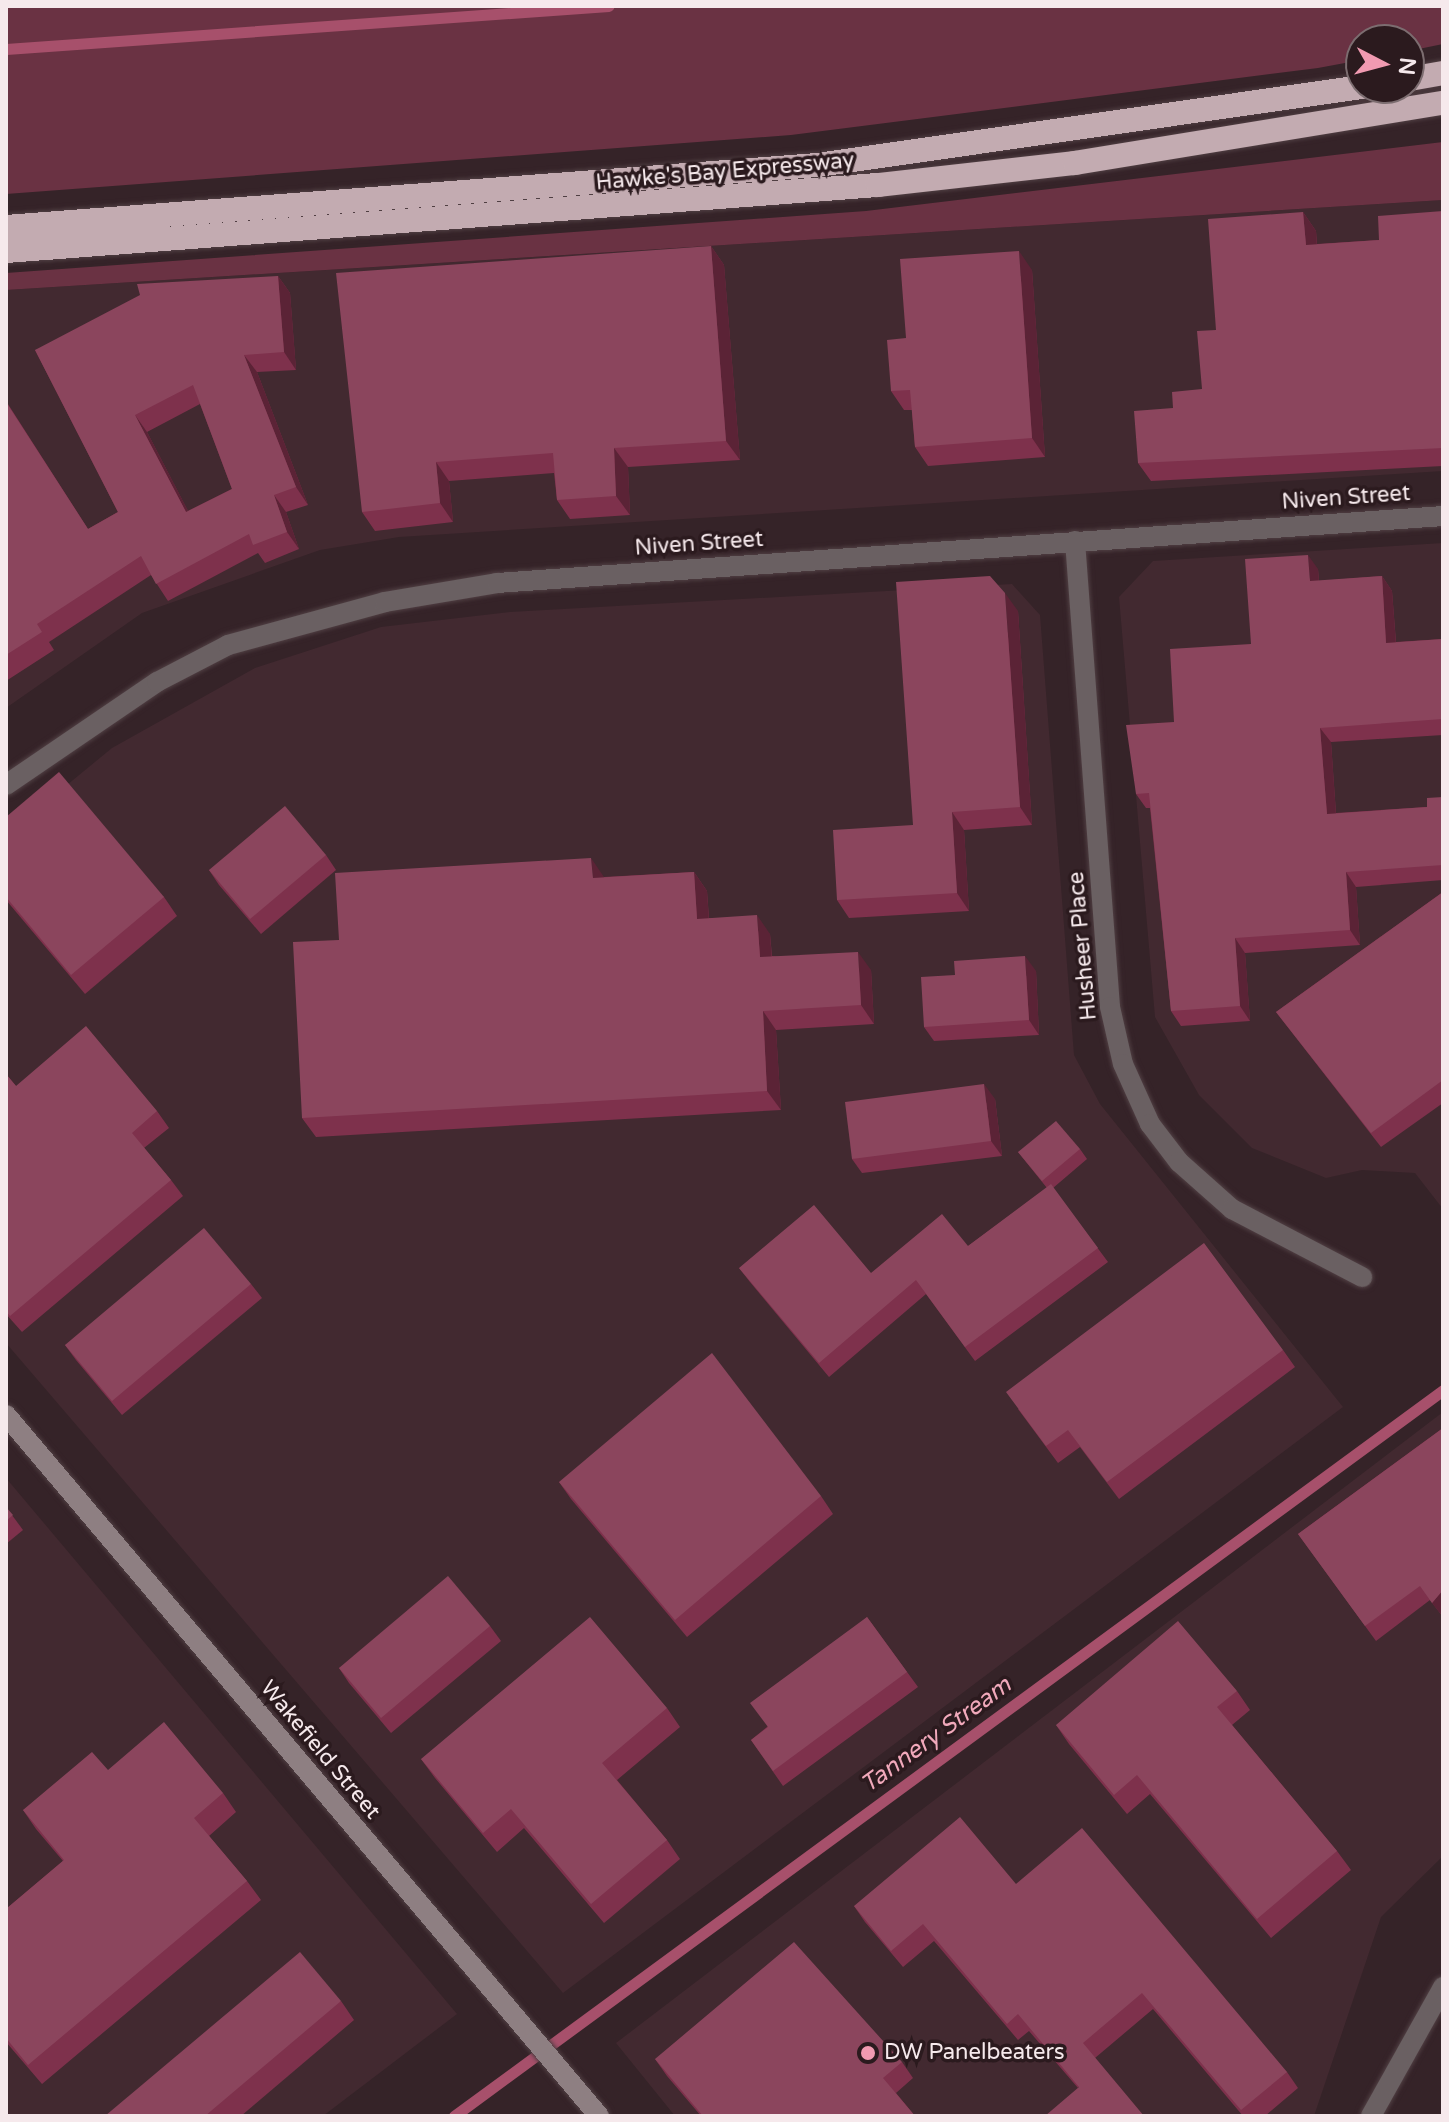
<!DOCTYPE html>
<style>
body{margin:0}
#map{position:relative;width:1449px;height:2122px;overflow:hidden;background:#352328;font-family:"Varela Round",sans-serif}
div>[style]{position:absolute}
.built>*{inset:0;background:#422930}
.green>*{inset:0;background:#6a3243}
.stream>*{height:11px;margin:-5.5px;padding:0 5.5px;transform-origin:5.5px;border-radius:5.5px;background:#a7506b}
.roads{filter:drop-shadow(0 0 2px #503f43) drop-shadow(0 0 2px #503f43)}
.street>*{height:20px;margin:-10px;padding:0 10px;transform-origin:10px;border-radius:10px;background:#6a6062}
.secondary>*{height:20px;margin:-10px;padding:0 10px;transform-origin:10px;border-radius:10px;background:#8e7f82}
.highway>*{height:24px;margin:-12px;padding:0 12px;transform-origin:12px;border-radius:12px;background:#c3abb1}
.wall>*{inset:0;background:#7e314c}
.shaded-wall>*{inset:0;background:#5b2336}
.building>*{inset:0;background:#8b455d}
.dots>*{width:22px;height:22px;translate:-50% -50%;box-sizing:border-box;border:4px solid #2b1a1e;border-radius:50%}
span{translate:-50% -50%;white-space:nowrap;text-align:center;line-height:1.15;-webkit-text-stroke:7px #2b1a1e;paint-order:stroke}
.street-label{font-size:22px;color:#f6e9ec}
.poi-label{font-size:22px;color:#f6e9ec}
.left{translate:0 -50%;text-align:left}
.water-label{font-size:24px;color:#f1a9bb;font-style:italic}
.frame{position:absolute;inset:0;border:8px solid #f6e9ec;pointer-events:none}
.north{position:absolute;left:1345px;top:24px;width:80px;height:80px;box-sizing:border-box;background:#2b1a1e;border:2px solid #7c6d70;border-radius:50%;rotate:96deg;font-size:22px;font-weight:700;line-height:32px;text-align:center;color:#f6e9ec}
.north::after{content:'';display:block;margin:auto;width:28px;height:36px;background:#f19ab1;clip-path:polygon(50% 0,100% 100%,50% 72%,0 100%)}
</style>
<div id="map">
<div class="built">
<i style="clip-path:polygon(1443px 200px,1443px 471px,399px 537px,320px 550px,142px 613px,6px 708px,6px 290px)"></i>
<i style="clip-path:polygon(1443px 543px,1443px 1209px,1415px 1173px,1362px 1170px,1326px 1178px,1252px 1148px,1199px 1095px,1155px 1017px,1119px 597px,1153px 561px)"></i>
<i style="clip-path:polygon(1012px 584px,1040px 615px,1074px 1055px,1100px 1104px,1343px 1407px,563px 1993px,6px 1343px,6px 835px,112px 748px,255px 668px,381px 627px,510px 612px)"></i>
<i style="clip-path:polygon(1443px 1412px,1443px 1856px,1381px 1917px,1314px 2116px,675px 2116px,616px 2043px)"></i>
<i style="clip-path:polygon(6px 1478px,457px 2014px,323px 2116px,6px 2116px)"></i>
</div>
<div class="green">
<i style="clip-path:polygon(6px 6px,1443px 6px,1443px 44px,1409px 51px,1409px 40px,1361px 40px,1361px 60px,1318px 68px,791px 135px,6px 194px)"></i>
<i style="clip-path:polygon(1443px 142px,1443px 200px,6px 290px,6px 273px,866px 211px)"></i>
</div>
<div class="stream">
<i style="left:6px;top:49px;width:604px;rotate:-4.09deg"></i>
<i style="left:454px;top:2116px;width:1227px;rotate:-36.28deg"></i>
</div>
<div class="roads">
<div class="street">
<i style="left:1075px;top:541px;width:467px;rotate:85.7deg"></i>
<i style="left:1110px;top:1007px;width:58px;rotate:77.2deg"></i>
<i style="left:1123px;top:1064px;width:66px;rotate:65.8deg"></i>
<i style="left:1150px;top:1124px;width:48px;rotate:52.7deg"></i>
<i style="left:1179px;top:1162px;width:71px;rotate:41.6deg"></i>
<i style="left:1232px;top:1209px;width:147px;rotate:27.6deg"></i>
<i style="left:6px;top:785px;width:183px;rotate:-34.3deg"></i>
<i style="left:157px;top:682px;width:80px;rotate:-27.5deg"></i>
<i style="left:228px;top:645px;width:163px;rotate:-15.3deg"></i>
<i style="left:385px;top:602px;width:114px;rotate:-9.6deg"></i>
<i style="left:497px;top:583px;width:948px;rotate:-4.05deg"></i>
<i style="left:1371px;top:2116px;width:148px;rotate:-60.8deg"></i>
</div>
<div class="secondary">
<i style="left:6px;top:1415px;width:918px;rotate:49.77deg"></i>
</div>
<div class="highway">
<i style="left:1409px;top:79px;width:35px;rotate:-10deg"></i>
<i style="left:6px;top:227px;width:814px;rotate:-4.37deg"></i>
<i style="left:818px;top:165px;width:549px;rotate:-8.17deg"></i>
<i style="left:6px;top:251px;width:874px;rotate:-4.33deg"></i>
<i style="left:878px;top:185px;width:198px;rotate:-6.4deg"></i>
<i style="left:1075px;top:163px;width:373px;rotate:-9.3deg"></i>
</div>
</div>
<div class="wall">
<i style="clip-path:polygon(1443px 211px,1443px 466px,1151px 481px,1138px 463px,1173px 408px,1202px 389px,1216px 330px,1303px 212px,1316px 231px,1317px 244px,1379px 240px)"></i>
<i style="clip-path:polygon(711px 246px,724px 265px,740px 460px,628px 467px,630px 515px,570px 519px,557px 500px,554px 473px,449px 481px,453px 522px,375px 531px,362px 512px)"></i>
<i style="clip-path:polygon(1032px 270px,1045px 457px,928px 466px,915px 447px,912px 410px,904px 410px,891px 391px,906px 338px)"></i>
<i style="clip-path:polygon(evenodd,278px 276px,290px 293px,296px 370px,257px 372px,308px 505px,286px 512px,299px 549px,265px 563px,258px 553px,168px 601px,151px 575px,49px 642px,54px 650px,6px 681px,6px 401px,88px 529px,118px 512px,35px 350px,278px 276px,200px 404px,232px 489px,188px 511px,147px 432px,200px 404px)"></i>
<i style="clip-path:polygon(1318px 569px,1319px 581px,1382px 576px,1392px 591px,1396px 642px,1443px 639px,1443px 735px,1331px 742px,1336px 813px,1427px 807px,1443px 797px,1443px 880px,1356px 887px,1360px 945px,1245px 953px,1250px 1021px,1181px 1026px,1171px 1011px,1150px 808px,1146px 808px,1136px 794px,1174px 722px,1251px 644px)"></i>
<i style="clip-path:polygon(1018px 611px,1032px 825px,964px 830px,969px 911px,849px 918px,837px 900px,913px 825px)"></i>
<i style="clip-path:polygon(6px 817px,164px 897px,177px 916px,85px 994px,6px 900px)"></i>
<i style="clip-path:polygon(326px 855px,336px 870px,261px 934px,219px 885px,209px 870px)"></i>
<i style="clip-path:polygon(694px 872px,707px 891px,709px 918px,770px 934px,772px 956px,871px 970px,874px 1024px,776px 1030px,781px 1110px,316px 1137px,302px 1118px,339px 940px,604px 877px)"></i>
<i style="clip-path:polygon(1443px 892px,1443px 1103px,1381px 1147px,1276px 1012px)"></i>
<i style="clip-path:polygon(1036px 971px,1039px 1035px,934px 1041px,924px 1027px)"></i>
<i style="clip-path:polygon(6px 1074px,16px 1086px,157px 1111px,169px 1128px,144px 1148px,171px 1180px,183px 1196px,22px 1332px,6px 1314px)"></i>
<i style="clip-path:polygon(995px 1099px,1002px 1156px,862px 1173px,852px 1159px)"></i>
<i style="clip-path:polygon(1080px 1149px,1087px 1159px,1053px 1188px,1108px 1262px,975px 1361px,926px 1294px,829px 1377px,750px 1282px,739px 1268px,871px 1273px,968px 1246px,1047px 1188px,1018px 1152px)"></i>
<i style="clip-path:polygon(251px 1284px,262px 1298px,122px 1415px,76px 1360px,65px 1345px)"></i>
<i style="clip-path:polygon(1283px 1350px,1295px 1367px,1119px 1499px,1080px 1447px,1058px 1463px,1018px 1409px)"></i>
<i style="clip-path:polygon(1443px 1428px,1443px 1617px,1430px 1600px,1376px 1641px,1298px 1534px)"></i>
<i style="clip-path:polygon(559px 1482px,821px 1496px,833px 1514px,687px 1637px,571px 1499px)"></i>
<i style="clip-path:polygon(6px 1507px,23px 1530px,6px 1544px)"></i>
<i style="clip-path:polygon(867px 1617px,918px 1687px,783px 1786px,751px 1740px,767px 1727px)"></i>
<i style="clip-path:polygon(490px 1626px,501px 1641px,391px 1733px,349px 1683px,339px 1668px)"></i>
<i style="clip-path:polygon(1237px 1691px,1250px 1710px,1232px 1725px,1337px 1851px,1351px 1870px,1271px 1938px,1150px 1794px,1127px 1814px,1069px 1744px,1056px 1725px)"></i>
<i style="clip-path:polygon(667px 1708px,680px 1727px,617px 1780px,667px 1840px,680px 1859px,604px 1923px,524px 1828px,497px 1852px,435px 1778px,421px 1759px)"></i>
<i style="clip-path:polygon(108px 1770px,223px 1793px,236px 1812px,209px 1836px,247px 1881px,261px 1900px,42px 2084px,6px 2042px,6px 1909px,63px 1861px,36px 1829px,23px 1810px)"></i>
<i style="clip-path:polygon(1016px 1884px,1287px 2072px,1298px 2088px,1265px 2116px,1243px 2116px,1153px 2009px,1095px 2058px,1078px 2088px,1029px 2031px,1018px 2040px,934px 1941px,903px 1967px,865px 1922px,854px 1906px)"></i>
<i style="clip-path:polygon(341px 2001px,354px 2020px,241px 2116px,105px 2116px)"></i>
<i style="clip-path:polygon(655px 2059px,902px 2062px,913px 2078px,896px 2093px,915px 2116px,701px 2116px,667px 2076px)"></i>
</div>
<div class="shaded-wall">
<i style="clip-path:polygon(1303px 212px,1316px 231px,1318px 263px,1306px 245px)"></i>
<i style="clip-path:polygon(711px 246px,724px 265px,740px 460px,726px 441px)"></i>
<i style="clip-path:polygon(1019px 251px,1032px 270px,1045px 457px,1032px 438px)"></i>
<i style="clip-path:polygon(278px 276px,290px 293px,296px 370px,284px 352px)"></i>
<i style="clip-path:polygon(244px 355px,257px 372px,308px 505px,296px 487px)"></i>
<i style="clip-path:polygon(135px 415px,147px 432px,198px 530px,186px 512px)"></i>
<i style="clip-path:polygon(614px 448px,628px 467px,630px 515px,616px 496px)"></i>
<i style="clip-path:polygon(436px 462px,449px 481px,453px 522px,440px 503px)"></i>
<i style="clip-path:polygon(274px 495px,286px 512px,299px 549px,287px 532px)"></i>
<i style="clip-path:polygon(1308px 555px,1318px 569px,1320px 596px,1310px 581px)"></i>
<i style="clip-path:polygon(1382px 576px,1392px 591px,1397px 658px,1386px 643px)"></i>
<i style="clip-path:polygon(1005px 593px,1018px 611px,1032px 825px,1020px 807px)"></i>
<i style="clip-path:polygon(1320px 728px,1331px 742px,1337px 829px,1327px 814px)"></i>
<i style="clip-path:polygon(952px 812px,964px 830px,969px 911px,957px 893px)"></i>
<i style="clip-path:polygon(591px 858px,604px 877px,606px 897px,593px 878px)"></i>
<i style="clip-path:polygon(694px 872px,707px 891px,710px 937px,697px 919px)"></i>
<i style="clip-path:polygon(1346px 872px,1356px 887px,1360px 945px,1350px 930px)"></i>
<i style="clip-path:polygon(757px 915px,770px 934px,773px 976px,760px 957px)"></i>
<i style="clip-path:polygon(1235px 938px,1245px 953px,1250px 1021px,1240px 1006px)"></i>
<i style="clip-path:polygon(858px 952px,871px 970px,874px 1024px,861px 1005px)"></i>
<i style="clip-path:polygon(1025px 956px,1036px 971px,1039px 1035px,1029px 1020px)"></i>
<i style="clip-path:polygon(763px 1011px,776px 1030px,781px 1110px,767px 1091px)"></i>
<i style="clip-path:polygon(984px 1084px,995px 1099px,1002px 1156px,991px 1141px)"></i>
<i style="clip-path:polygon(1443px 1590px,1443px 1617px,1432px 1603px)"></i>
</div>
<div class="building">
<i style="clip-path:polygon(1443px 211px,1443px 448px,1138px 463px,1134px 411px,1173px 408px,1172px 392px,1202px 389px,1197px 331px,1216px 330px,1208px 219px,1303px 212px,1306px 245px,1379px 240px,1378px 216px)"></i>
<i style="clip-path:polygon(711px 246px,726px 441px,614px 448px,616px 496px,557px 500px,553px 453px,436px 462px,440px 503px,362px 512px,336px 273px)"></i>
<i style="clip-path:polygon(1019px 251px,1032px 438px,915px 447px,910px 390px,891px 391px,887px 340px,906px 338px,900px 259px)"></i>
<i style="clip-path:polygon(evenodd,278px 276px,284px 352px,244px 355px,296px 487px,274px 495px,287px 532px,253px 545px,249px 534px,156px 584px,141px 556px,37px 624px,42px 632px,6px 655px,6px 402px,88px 529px,118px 512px,35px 350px,140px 295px,137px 284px,278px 276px,193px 385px,232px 489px,186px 512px,135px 415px,193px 385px)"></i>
<i style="clip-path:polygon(1308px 555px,1310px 581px,1382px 576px,1386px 643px,1443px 639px,1443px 719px,1320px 728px,1327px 814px,1427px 807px,1427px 798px,1443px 797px,1443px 865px,1346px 872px,1350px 930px,1235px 938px,1240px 1006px,1171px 1011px,1149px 793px,1136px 794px,1126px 725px,1174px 722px,1170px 649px,1251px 644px,1245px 559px)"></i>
<i style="clip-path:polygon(990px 576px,1005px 593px,1020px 807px,952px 812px,957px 893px,837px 900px,833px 830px,913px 825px,896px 582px)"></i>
<i style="clip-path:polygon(59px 772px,164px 897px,71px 975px,6px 897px,6px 817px)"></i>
<i style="clip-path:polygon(285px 806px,326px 855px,250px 919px,209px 870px)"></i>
<i style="clip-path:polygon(591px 858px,593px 878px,694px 872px,697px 919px,757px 915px,760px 957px,858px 952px,861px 1005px,763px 1011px,767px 1091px,302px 1118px,293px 942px,339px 940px,335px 873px)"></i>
<i style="clip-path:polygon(1443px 892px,1443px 1080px,1371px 1133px,1276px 1012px)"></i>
<i style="clip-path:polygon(1025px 956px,1029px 1020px,924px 1027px,921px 977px,955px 975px,954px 961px)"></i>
<i style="clip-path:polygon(86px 1026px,157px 1111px,132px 1133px,171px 1180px,10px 1316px,6px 1311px,6px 1074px,16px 1086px)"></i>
<i style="clip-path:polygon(984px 1084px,991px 1141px,852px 1159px,845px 1102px)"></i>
<i style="clip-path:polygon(1056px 1121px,1080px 1149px,1042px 1181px,1018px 1152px)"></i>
<i style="clip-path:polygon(1051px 1184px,1098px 1248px,965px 1347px,916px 1280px,819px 1363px,739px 1268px,814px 1205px,871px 1273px,942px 1214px,968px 1246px)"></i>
<i style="clip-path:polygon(204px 1228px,251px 1284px,112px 1401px,65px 1345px)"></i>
<i style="clip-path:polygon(1204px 1243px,1283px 1350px,1107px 1482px,1068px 1430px,1046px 1446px,1006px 1392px)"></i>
<i style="clip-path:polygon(712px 1353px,821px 1496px,675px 1620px,559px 1482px)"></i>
<i style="clip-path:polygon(1443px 1428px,1443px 1590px,1432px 1603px,1420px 1586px,1365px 1626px,1298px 1534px)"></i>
<i style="clip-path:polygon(6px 1507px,13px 1515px,6px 1521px)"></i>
<i style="clip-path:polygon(448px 1576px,490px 1626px,381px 1718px,339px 1668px)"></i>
<i style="clip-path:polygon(590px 1617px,667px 1708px,602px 1763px,667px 1840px,591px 1904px,511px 1809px,483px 1833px,421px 1759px)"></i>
<i style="clip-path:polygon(867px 1617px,907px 1672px,773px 1771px,751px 1740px,768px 1727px,750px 1703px)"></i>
<i style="clip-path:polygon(1178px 1621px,1237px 1691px,1217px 1707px,1337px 1851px,1257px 1919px,1137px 1775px,1114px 1795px,1056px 1725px)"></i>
<i style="clip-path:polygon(164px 1722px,223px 1793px,194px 1818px,247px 1881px,28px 2065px,6px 2038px,6px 1909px,64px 1860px,23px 1810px,92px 1752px,108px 1770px)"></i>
<i style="clip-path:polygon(960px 1817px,1016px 1884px,1082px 1828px,1287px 2072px,1241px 2110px,1142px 1993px,1083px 2043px,1144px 2116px,1045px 2116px,1079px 2087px,1018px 2014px,1007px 2024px,923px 1924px,891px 1951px,854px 1906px)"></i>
<i style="clip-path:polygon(794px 1942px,902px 2062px,883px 2078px,915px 2116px,703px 2116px,655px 2059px)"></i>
<i style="clip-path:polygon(300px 1952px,341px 2001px,205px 2116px,105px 2116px)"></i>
</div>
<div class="dots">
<i style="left:868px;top:2053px;background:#f19ab1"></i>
</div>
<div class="street-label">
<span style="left:725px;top:172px;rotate:-5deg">Hawke's Bay Expressway</span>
<span style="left:1346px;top:498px;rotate:-4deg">Niven Street</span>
<span style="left:699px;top:544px;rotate:-4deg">Niven Street</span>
<span style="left:1083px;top:946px;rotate:-95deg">Husheer Place</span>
<span style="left:320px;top:1750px;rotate:50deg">Wakefield Street</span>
</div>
<div class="poi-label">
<span class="left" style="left:884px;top:2053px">DW Panelbeaters</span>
</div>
<div class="water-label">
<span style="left:936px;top:1735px;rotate:-36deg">Tannery Stream</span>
</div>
<div class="frame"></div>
<div class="north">N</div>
</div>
